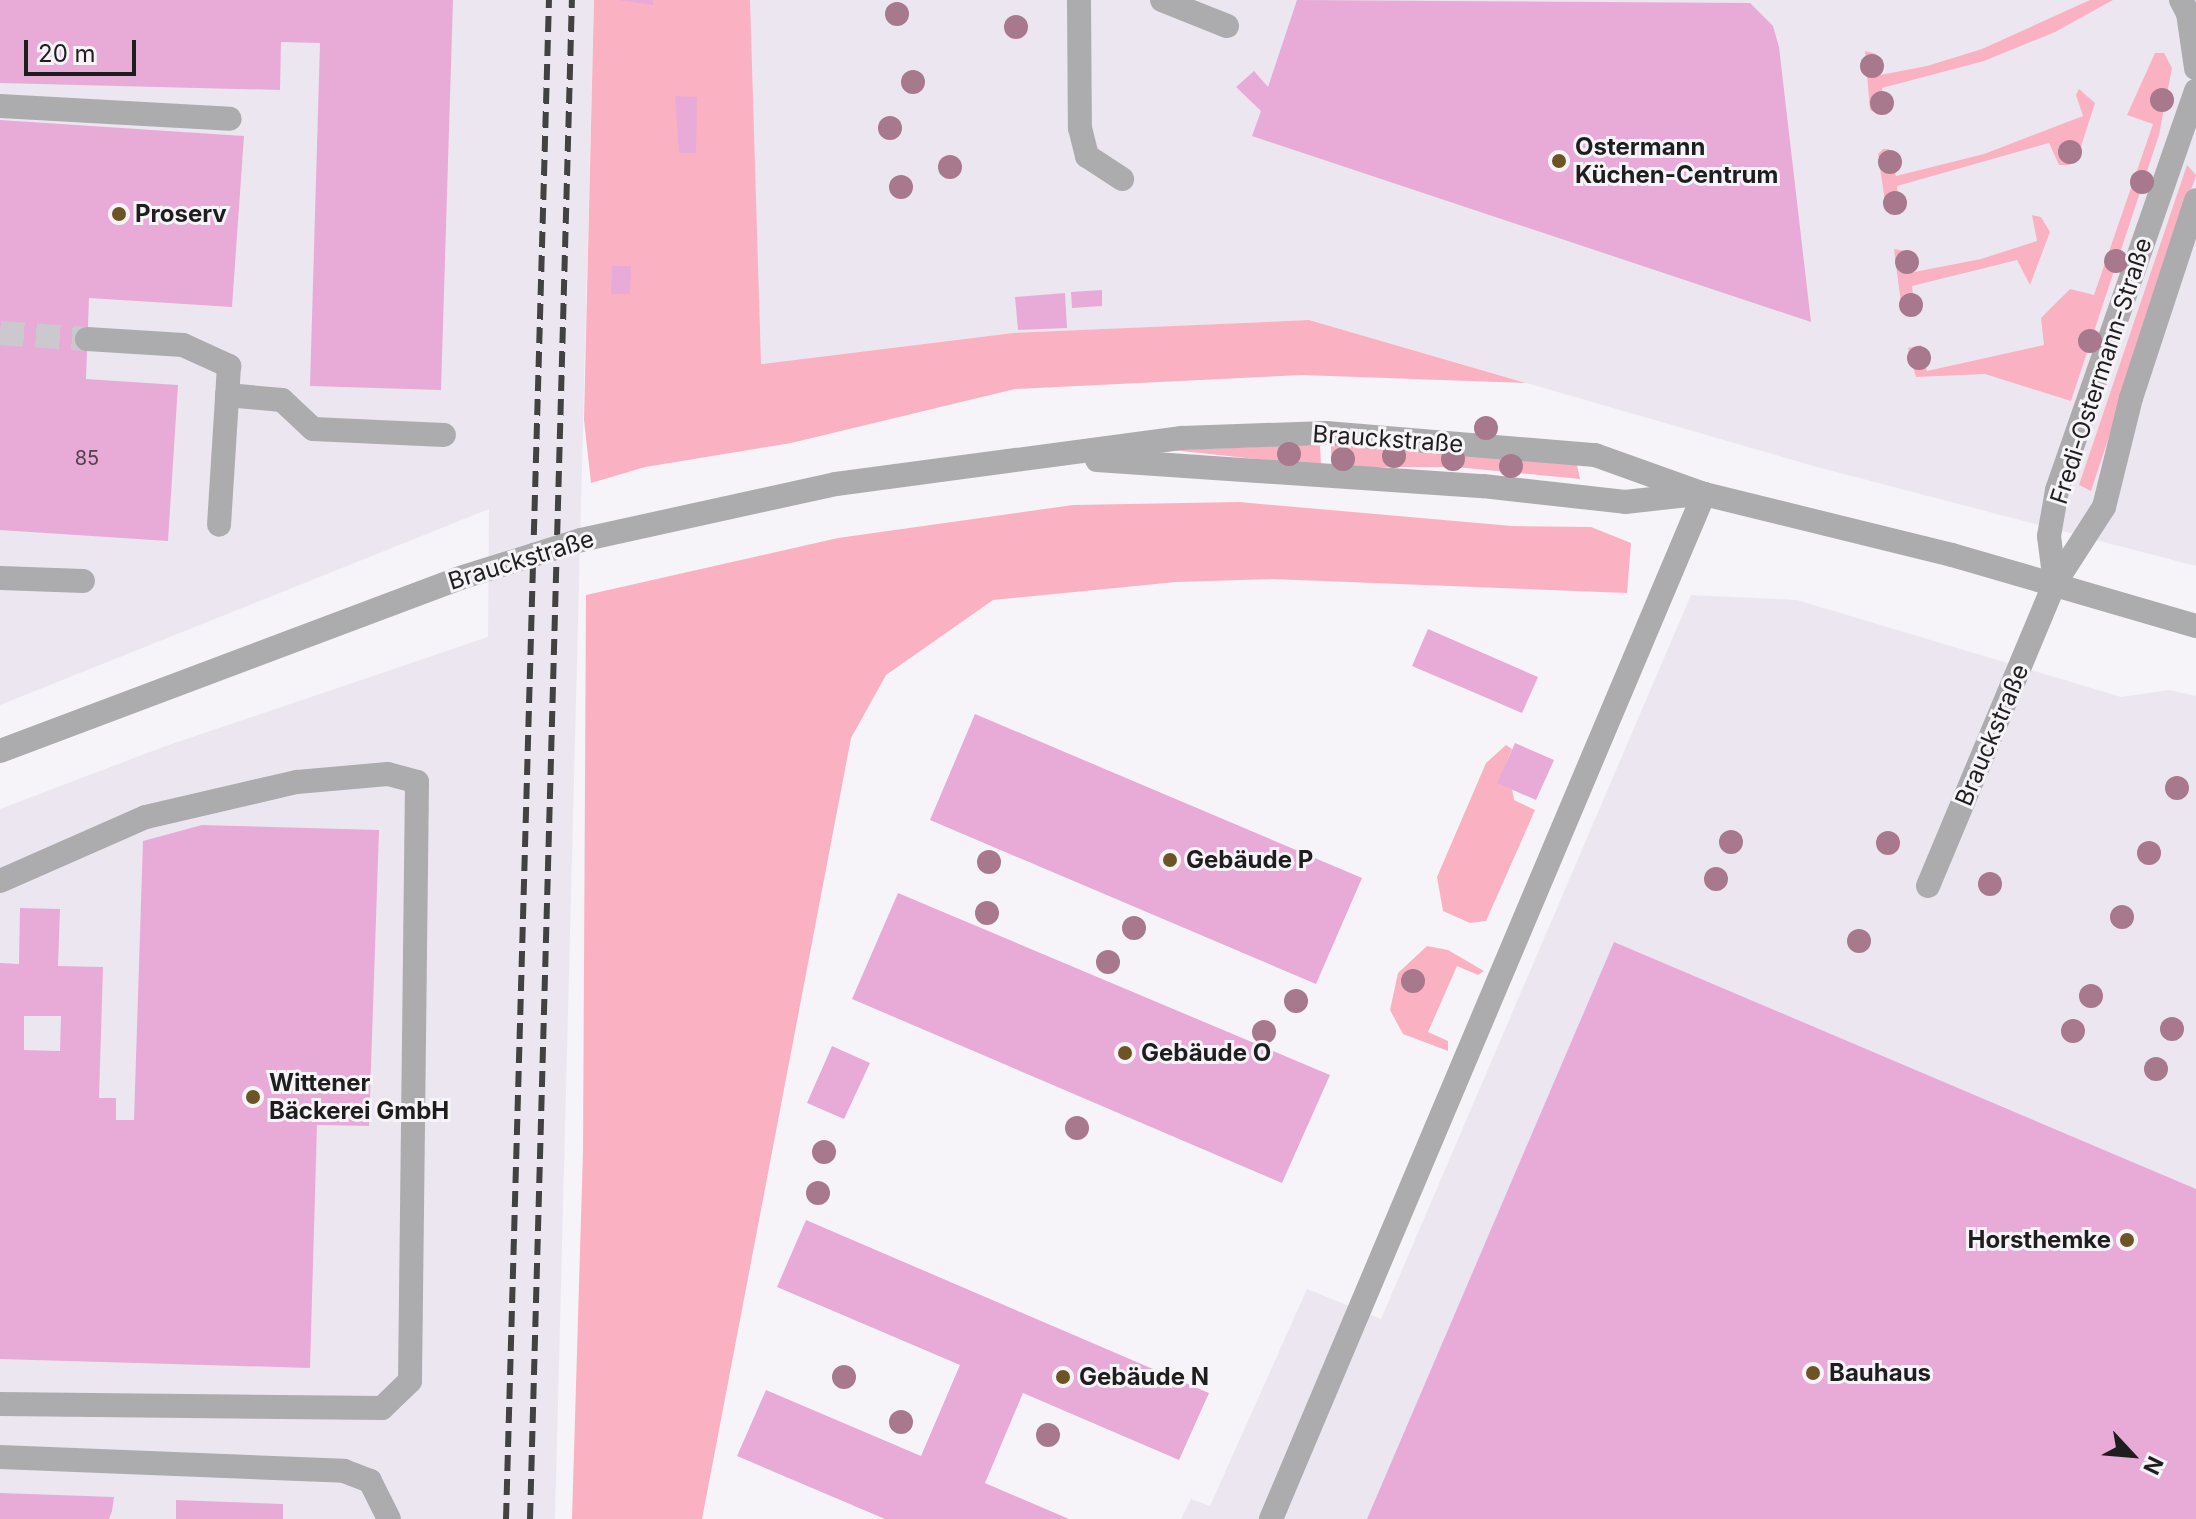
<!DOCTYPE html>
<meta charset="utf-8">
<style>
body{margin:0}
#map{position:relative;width:2196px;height:1519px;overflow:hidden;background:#f6f4f8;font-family:Inter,sans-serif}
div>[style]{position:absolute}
.built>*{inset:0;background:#ece6f1}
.green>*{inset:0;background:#fab2c3}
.building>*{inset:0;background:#e8abd7}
.minor-tunnel>*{height:24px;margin-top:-12px;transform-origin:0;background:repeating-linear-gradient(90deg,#cbc9cd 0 24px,transparent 0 36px)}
.minor>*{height:24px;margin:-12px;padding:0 12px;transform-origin:12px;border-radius:12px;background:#acacae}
.rail>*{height:6px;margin-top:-3px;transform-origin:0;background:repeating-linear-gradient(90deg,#424243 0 16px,transparent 0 24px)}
.minor-bridge>*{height:24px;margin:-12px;padding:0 12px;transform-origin:12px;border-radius:12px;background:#acacae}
.trees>*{width:24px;height:24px;margin:-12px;border-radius:50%;background:#a8788c}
.dots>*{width:22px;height:22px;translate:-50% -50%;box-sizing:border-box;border:4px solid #f6f4f8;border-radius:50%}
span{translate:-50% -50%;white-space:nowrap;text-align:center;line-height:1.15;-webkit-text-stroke:6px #f6f4f8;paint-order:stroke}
.number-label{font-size:20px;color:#50414d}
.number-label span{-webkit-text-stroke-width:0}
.poi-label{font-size:24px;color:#1e1e1f;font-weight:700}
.left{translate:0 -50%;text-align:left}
.right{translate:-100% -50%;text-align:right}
.street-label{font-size:24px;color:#1e1e1f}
.north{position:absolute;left:2092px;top:1415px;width:80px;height:80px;-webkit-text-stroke:6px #f6f4f8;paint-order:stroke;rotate:116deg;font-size:22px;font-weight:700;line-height:32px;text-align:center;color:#1e1e1f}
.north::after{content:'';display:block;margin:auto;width:28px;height:36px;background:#1e1e1f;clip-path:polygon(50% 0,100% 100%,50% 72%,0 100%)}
.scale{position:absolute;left:24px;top:40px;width:112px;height:36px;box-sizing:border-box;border:4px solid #1e1e1f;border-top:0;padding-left:10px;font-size:24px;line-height:28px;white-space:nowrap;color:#1e1e1f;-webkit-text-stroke:6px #f6f4f8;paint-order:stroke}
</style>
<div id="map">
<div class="built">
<i style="clip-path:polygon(0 0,594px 0,555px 1519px,0 1519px,0 809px,163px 747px,488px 637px,489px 509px,0 705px)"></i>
<i style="clip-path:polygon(749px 0,2196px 0,2196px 566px,1817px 467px,1309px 320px,1013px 333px,759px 364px)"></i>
<i style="clip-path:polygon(1691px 595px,1797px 600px,2121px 697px,2169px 690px,2196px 696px,2196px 1519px,1181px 1519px,1191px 1499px,1210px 1506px,1307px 1289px,1381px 1319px)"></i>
</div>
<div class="green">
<i style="clip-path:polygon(594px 0,750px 0,761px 364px,1013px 333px,1309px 320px,1526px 383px,1302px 375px,1015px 389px,791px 443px,645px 467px,591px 483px,584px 420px)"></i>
<i style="clip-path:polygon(2090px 0,2113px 0,2055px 32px,1984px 61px,1882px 88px,1884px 109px,1878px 114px,1870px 110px,1865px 51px,1876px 54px,1880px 75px,1927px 66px,1982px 49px)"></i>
<i style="clip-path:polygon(2155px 53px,2164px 53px,2172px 68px,2159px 135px,2071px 401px,1985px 374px,1916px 377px,1908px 348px,1921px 345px,1927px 371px,2044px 345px,2041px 318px,2070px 289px,2094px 295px,2153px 124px,2127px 115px)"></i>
<i style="clip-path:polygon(2079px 89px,2095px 103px,2077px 159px,2069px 165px,2059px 165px,2049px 143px,1897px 186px,1899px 212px,1886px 208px,1878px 154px,1883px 149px,1889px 149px,1896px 176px,1984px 154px,2083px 116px,2076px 95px)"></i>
<i style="clip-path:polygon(2187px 165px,2196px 175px,2091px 491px,2079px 485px)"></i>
<i style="clip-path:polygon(2032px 215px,2041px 217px,2050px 232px,2030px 285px,2017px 260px,1912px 286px,1915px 311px,1902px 311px,1894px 249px,1905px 251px,1909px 273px,1981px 259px,2037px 241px)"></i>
<i style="clip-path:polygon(1320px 445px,1321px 466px,1172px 450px)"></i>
<i style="clip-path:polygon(1331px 445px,1577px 465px,1580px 479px,1455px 467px,1331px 467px)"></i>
<i style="clip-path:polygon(1239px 502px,1512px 526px,1591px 527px,1631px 543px,1627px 593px,1272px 579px,1176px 582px,993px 600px,886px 675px,851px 738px,702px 1519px,572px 1519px,583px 1151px,586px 595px,838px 538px,1073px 505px)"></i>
<i style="clip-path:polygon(1506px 745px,1512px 749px,1498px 783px,1512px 789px,1514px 800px,1535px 810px,1486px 921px,1470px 923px,1443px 911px,1437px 877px,1486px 763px)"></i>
<i style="clip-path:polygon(1427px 946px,1448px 950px,1484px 971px,1478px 975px,1457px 966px,1428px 1032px,1448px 1041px,1448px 1051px,1403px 1034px,1390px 1010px,1398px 973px)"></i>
</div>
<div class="building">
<i style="clip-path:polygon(0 0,453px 0,441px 390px,310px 386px,320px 43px,281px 42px,280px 90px,0 83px)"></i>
<i style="clip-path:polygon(618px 0,653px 0,653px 5px)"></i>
<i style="clip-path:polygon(1297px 0,1750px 3px,1773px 26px,1779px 47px,1811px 322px,1252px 136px,1261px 111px,1236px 87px,1254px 71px,1268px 87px)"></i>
<i style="clip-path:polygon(675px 96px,697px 97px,696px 153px,679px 153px)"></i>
<i style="clip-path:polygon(0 120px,244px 136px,232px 307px,89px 298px,86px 379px,178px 385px,168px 541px,0 530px)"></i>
<i style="clip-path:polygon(612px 266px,631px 266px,630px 294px,611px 294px)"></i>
<i style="clip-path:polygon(1102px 290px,1102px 306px,1072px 308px,1071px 292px)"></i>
<i style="clip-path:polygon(1065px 293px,1067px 328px,1018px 330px,1015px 297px)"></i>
<i style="clip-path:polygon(1428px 629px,1538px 677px,1522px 713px,1412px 666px)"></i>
<i style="clip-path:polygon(975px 714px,1362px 878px,1316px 984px,930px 820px)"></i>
<i style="clip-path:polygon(1515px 743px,1554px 760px,1536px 800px,1497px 783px)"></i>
<i style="clip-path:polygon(evenodd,202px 825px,379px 830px,369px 1126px,317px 1125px,310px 1368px,0 1359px,0 963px,19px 964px,20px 908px,60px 909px,58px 966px,103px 967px,99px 1098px,116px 1098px,116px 1120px,134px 1120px,143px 841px,202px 825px,24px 1016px,61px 1016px,60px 1051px,24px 1050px,24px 1016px)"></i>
<i style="clip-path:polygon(898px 893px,1330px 1075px,1282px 1183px,852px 999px)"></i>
<i style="clip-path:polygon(1614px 942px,2196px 1189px,2196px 1519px,1367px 1519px)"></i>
<i style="clip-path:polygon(832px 1046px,870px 1063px,844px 1119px,807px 1103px)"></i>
<i style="clip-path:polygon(806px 1220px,1209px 1393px,1179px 1460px,1023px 1393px,985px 1483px,1069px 1519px,885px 1519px,737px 1456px,766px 1390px,921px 1456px,960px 1365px,777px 1287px)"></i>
<i style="clip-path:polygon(0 1493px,114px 1497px,112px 1511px,109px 1519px,0 1519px)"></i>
<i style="clip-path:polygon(176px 1500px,283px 1504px,283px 1519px,176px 1519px)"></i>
</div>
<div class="minor-tunnel">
<i style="left:0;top:333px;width:87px;rotate:3.9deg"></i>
</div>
<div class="minor">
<i style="left:1079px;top:0;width:128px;rotate:89.6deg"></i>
<i style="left:1080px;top:128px;width:29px;rotate:76deg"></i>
<i style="left:1087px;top:156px;width:42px;rotate:33.3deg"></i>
<i style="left:1162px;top:0;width:70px;rotate:21.8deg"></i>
<i style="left:2181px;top:0;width:15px;rotate:62deg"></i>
<i style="left:2188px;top:13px;width:56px;rotate:81.7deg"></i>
<i style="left:0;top:106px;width:230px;rotate:3.2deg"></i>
<i style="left:87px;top:339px;width:96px;rotate:3.6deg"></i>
<i style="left:183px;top:345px;width:51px;rotate:24.5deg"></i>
<i style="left:229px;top:366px;width:159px;rotate:93.6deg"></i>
<i style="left:227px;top:395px;width:55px;rotate:5.2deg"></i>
<i style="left:282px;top:400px;width:42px;rotate:43.1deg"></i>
<i style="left:313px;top:429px;width:131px;rotate:2.6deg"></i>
<i style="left:1097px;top:460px;width:387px;rotate:3.9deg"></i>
<i style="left:1483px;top:486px;width:143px;rotate:6.4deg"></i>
<i style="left:1625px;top:502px;width:73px;rotate:-6.3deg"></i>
<i style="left:581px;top:540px;width:261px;rotate:-12.4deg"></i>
<i style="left:836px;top:484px;width:349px;rotate:-7.6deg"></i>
<i style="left:1182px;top:438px;width:144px;rotate:-2deg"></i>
<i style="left:1326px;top:433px;width:270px;rotate:4.7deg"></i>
<i style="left:1595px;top:455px;width:116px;rotate:19.7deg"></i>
<i style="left:1704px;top:494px;width:255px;rotate:13.8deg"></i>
<i style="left:1952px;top:555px;width:254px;rotate:16.2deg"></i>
<i style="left:0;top:578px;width:83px;rotate:2.1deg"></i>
<i style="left:2055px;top:583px;width:47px;rotate:-97.3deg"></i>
<i style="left:2049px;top:536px;width:47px;rotate:-80.1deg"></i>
<i style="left:2057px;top:490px;width:423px;rotate:-70.8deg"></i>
<i style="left:0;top:751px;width:491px;rotate:-20.6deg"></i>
<i style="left:0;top:881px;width:159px;rotate:-23.7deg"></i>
<i style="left:146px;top:817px;width:155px;rotate:-13.1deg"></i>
<i style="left:297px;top:782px;width:91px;rotate:-5deg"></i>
<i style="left:388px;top:774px;width:30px;rotate:15deg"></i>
<i style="left:417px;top:782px;width:599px;rotate:90.67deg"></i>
<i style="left:410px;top:1381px;width:39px;rotate:136deg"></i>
<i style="left:382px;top:1408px;width:382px;rotate:-179.4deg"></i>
<i style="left:1928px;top:886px;width:329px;rotate:-67.3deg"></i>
<i style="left:2055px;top:583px;width:90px;rotate:-57.2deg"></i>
<i style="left:2104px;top:507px;width:112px;rotate:-76.1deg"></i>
<i style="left:2131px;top:398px;width:208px;rotate:-71.8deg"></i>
<i style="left:0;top:1457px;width:344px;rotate:2.3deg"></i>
<i style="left:344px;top:1471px;width:28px;rotate:21deg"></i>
<i style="left:370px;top:1481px;width:42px;rotate:63.4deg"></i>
<i style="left:1271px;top:1519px;width:1113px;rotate:-67.1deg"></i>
</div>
<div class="rail">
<i style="left:506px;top:1519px;width:1520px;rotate:-88.38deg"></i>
<i style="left:530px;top:1519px;width:1520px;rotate:-88.42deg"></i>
</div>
<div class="minor-bridge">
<i style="left:460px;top:578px;width:127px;rotate:-17.4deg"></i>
</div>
<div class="trees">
<i style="left:897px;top:14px"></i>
<i style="left:1016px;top:27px"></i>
<i style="left:1872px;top:66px"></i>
<i style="left:913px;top:82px"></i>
<i style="left:2162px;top:100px"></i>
<i style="left:1882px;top:103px"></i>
<i style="left:890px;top:128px"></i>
<i style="left:2070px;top:152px"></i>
<i style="left:1890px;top:162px"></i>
<i style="left:950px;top:167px"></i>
<i style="left:2142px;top:182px"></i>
<i style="left:901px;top:187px"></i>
<i style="left:1895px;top:203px"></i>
<i style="left:2116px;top:261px"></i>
<i style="left:1907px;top:262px"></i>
<i style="left:1911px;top:305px"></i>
<i style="left:2090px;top:341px"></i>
<i style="left:1919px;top:358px"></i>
<i style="left:1486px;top:428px"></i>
<i style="left:1289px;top:454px"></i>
<i style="left:1394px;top:456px"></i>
<i style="left:1343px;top:459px"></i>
<i style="left:1453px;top:459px"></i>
<i style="left:1511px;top:466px"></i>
<i style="left:2177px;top:788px"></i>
<i style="left:1731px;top:842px"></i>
<i style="left:1888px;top:843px"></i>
<i style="left:2149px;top:853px"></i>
<i style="left:989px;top:862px"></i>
<i style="left:1716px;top:879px"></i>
<i style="left:1990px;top:884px"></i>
<i style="left:987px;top:913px"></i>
<i style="left:2122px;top:917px"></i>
<i style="left:1134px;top:928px"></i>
<i style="left:1859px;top:941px"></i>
<i style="left:1108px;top:962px"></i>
<i style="left:1413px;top:981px"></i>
<i style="left:2091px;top:996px"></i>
<i style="left:1296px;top:1001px"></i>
<i style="left:2172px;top:1029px"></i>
<i style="left:2073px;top:1031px"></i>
<i style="left:1264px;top:1032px"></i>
<i style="left:2156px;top:1069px"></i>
<i style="left:1077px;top:1128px"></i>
<i style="left:824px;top:1152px"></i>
<i style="left:818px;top:1193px"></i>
<i style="left:844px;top:1377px"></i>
<i style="left:901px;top:1422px"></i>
<i style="left:1048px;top:1435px"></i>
</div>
<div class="dots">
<i style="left:1559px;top:161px;background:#6d5425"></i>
<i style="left:119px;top:214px;background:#6d5425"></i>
<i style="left:1170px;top:860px;background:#6d5425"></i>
<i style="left:1125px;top:1053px;background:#6d5425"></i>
<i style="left:253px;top:1097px;background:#6d5425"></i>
<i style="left:2127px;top:1240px;background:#6d5425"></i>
<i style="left:1813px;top:1373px;background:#6d5425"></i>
<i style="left:1063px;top:1377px;background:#6d5425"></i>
</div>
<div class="number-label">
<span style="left:87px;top:458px">85</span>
</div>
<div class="poi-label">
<span class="left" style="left:1575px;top:161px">Ostermann<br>Küchen-Centrum</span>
<span class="left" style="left:135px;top:214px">Proserv</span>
<span class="left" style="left:1186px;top:860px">Gebäude P</span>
<span class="left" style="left:1141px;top:1053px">Gebäude O</span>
<span class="left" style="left:269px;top:1097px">Wittener<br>Bäckerei GmbH</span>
<span class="right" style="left:2111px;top:1240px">Horsthemke</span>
<span class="left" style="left:1829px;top:1373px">Bauhaus</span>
<span class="left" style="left:1079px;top:1377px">Gebäude N</span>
</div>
<div class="street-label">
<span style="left:2101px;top:371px;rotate:-72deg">Fredi-Ostermann-Straße</span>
<span style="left:1388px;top:439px;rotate:4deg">Brauckstraße</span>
<span style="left:521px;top:560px;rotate:-17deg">Brauckstraße</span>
<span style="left:1992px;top:735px;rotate:-67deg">Brauckstraße</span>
</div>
<div class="north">N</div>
<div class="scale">20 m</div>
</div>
